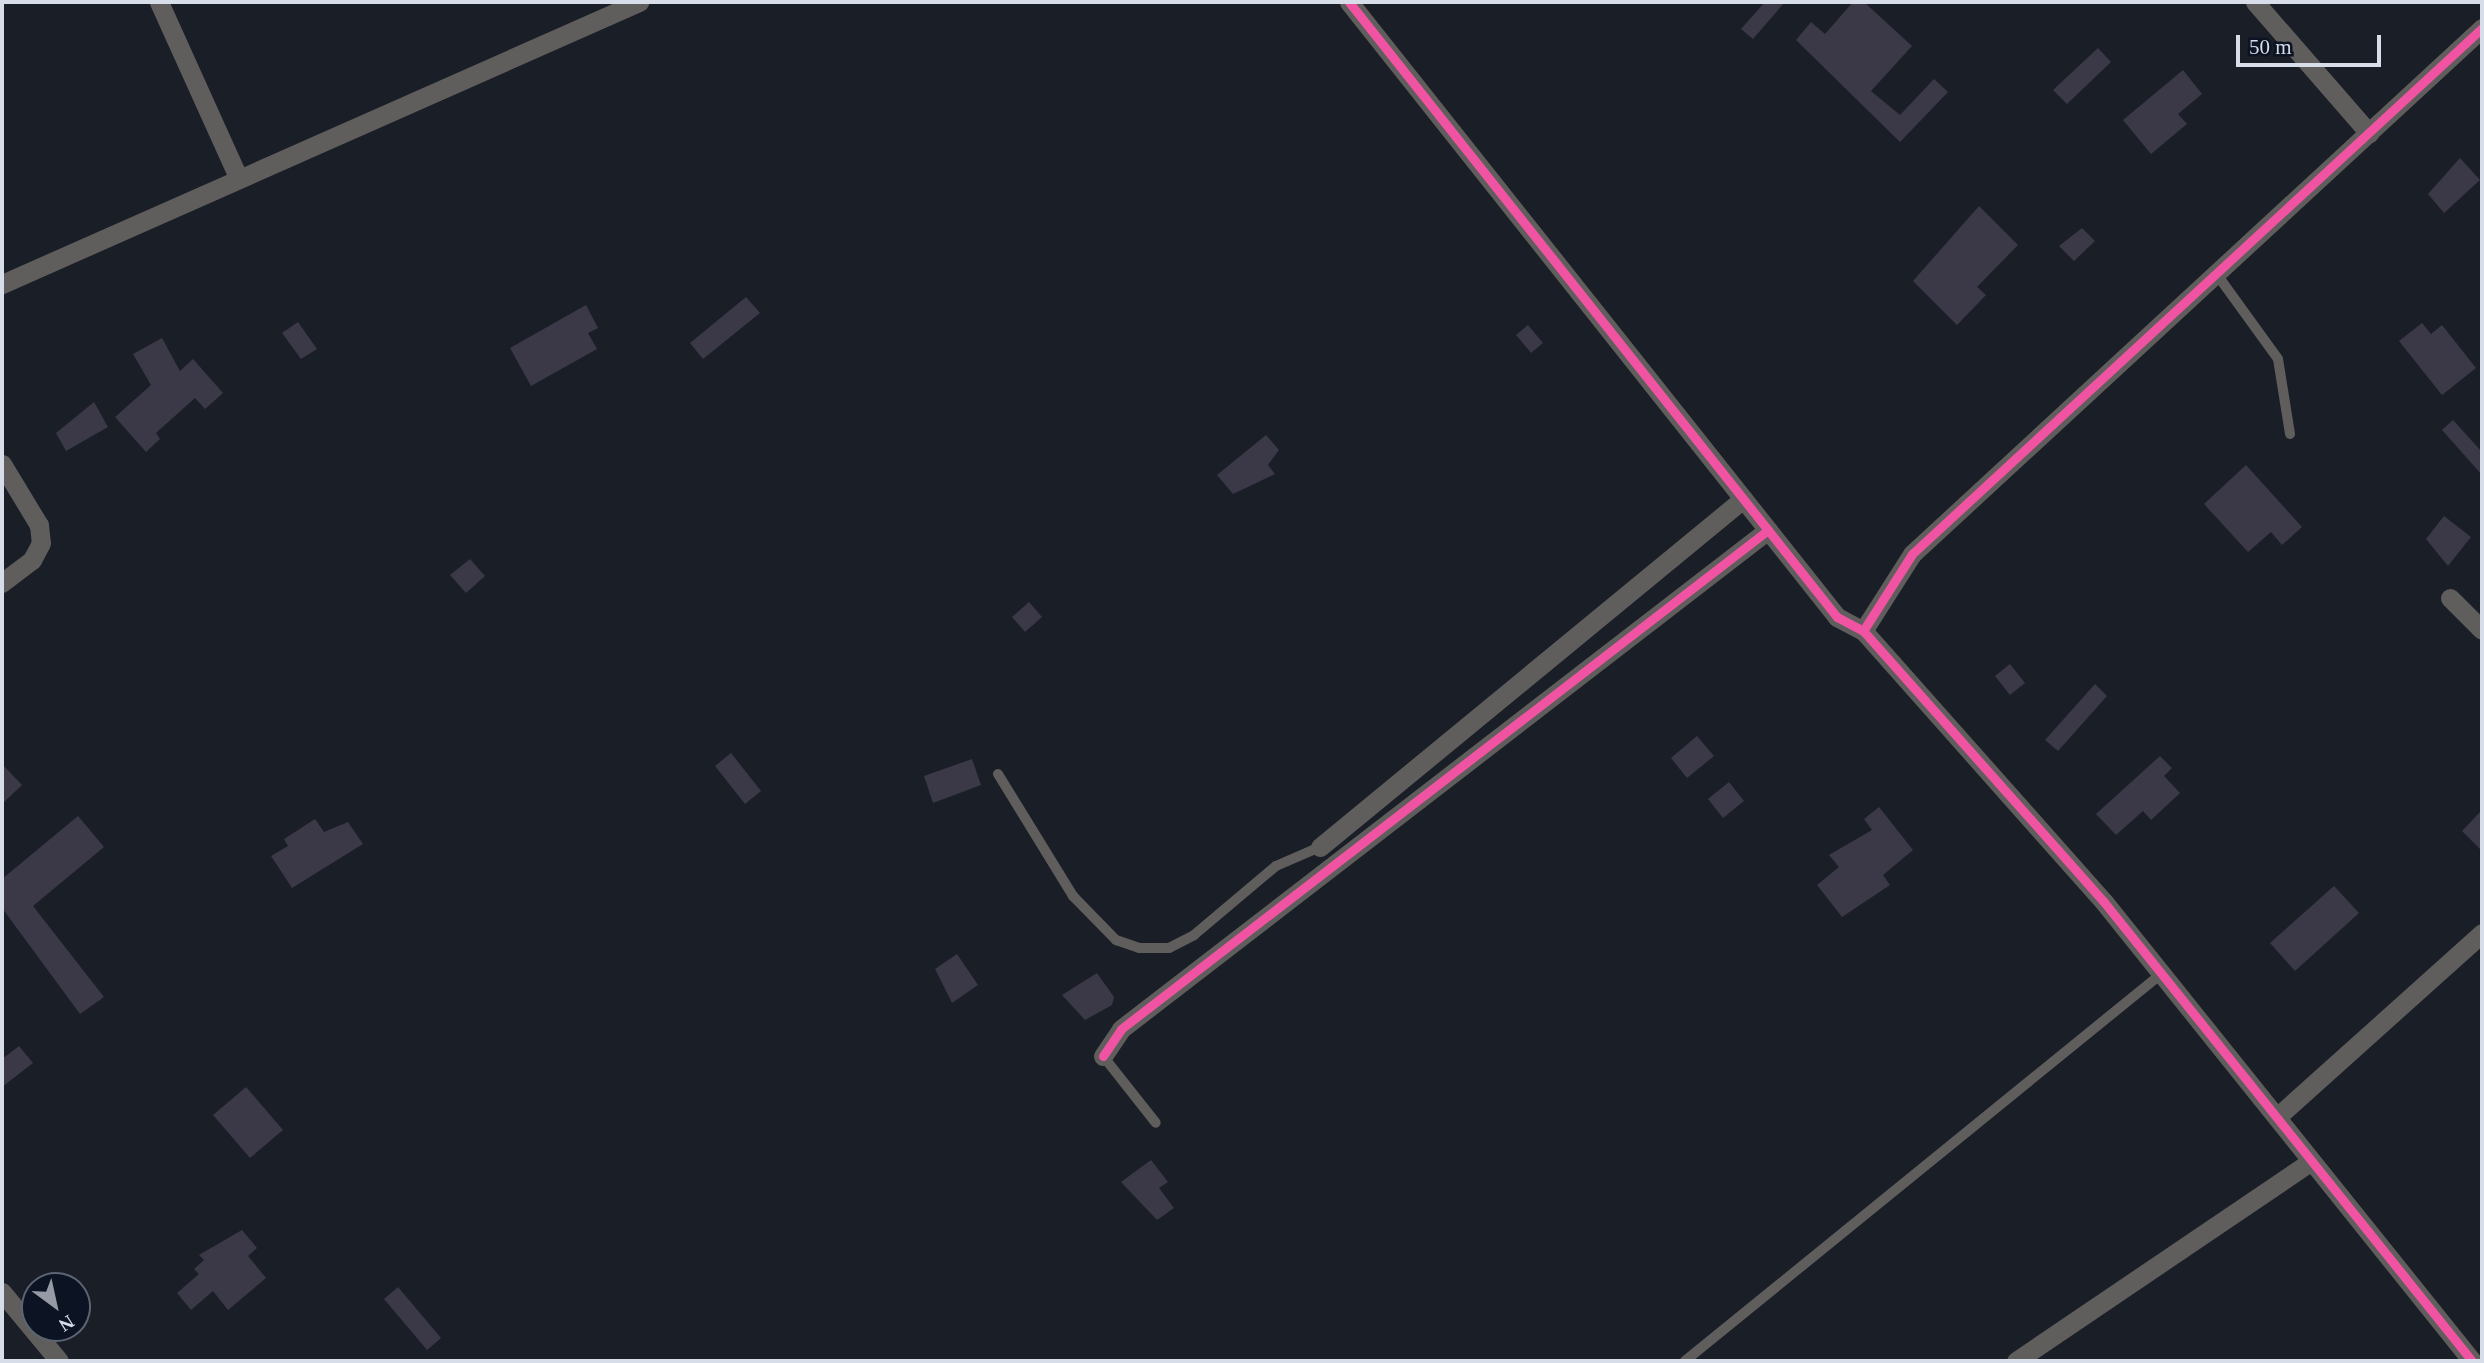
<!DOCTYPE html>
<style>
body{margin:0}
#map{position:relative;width:2484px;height:1363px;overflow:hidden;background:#1a1e27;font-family:Georgia,serif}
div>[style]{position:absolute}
.building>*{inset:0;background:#3b3947}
.service>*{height:10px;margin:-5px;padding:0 5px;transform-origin:5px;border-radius:5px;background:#605d5d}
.minor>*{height:19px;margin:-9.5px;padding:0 9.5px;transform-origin:9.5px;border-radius:9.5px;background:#605d5d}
.cycleway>*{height:9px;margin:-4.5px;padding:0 4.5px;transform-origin:4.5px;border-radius:4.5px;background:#f153a3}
span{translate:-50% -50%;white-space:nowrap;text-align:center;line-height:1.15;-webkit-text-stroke:5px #0c1323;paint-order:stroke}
.frame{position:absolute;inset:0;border:4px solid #d7dde9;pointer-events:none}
.north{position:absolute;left:21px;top:1272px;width:70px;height:70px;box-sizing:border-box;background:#0c1323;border:2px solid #5d6472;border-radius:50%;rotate:147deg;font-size:19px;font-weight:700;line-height:28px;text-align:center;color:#d7dde9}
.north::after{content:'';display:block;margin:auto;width:24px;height:32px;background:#959aa5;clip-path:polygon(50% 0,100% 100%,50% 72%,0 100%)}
.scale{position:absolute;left:2236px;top:35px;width:145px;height:32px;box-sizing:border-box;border:4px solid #d7dde9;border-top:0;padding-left:9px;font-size:21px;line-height:24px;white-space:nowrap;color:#d7dde9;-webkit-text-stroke:5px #0c1323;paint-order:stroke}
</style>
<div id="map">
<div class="building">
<i style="clip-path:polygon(1765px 2px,1785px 2px,1753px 39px,1741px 29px)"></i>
<i style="clip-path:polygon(1853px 2px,1864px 2px,1912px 46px,1871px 91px,1900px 115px,1934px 79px,1948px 92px,1900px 142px,1796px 40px,1811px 22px,1825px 34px)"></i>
<i style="clip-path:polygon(2098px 48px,2111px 62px,2067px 104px,2053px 90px)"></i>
<i style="clip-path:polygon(2183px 70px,2202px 94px,2178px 114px,2187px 124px,2151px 154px,2123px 120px)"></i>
<i style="clip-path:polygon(2460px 158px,2480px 180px,2444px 213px,2428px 194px)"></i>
<i style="clip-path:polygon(1979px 206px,2018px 245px,1977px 287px,1986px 295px,1957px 325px,1913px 281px)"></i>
<i style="clip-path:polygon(2082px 228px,2095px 241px,2074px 261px,2059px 246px)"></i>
<i style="clip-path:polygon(746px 297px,760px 313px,703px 359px,690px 343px)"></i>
<i style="clip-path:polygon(586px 305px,598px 328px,588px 333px,597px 349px,531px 386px,510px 348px)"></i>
<i style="clip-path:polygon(298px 322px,317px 349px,301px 359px,282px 333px)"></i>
<i style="clip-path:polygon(2422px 323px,2431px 334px,2442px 325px,2476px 368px,2442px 395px,2399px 341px)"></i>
<i style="clip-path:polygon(1528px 325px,1543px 343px,1531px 353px,1516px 335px)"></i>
<i style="clip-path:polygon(162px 338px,180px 371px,193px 359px,223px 393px,205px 409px,195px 398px,156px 433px,160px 439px,146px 452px,115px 417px,151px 385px,133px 354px)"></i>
<i style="clip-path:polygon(94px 402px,108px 427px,66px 451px,56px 433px)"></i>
<i style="clip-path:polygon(2453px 420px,2482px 452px,2482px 475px,2442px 430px)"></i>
<i style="clip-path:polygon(1266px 435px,1279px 450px,1268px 465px,1275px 474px,1233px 494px,1217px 475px)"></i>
<i style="clip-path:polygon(2246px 465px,2302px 527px,2282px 545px,2271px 532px,2248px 552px,2204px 504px)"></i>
<i style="clip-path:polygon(2444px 516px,2471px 537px,2448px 566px,2426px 539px)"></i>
<i style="clip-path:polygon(470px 559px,485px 576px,466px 593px,450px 575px)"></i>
<i style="clip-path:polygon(1029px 602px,1042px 617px,1025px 632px,1012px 617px)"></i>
<i style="clip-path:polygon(2010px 664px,2025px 683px,2010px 695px,1995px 676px)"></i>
<i style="clip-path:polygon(2095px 684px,2107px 696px,2058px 751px,2045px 740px)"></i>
<i style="clip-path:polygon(1697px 736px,1714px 756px,1687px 778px,1671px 758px)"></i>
<i style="clip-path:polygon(731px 753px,761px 791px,745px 804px,715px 766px)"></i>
<i style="clip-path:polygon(2160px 756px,2172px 768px,2164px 776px,2180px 793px,2151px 820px,2143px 811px,2116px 835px,2096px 814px)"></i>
<i style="clip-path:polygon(972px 759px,981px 785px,933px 803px,924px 776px)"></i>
<i style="clip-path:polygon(2px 764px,22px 785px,2px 804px)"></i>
<i style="clip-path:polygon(1729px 782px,1744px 801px,1723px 818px,1708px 799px)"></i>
<i style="clip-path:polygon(1879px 807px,1913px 850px,1883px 875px,1890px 885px,1842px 917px,1817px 885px,1839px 867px,1829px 855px,1872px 830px,1864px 819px)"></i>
<i style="clip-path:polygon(2482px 810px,2482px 851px,2462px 831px)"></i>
<i style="clip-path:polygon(78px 816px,104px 847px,33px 906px,104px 997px,80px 1014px,2px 908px,2px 879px)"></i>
<i style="clip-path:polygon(315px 819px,324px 832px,348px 822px,363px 844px,292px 888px,271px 856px,288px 846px,284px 839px)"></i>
<i style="clip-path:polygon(2334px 886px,2359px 913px,2295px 971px,2270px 943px)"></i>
<i style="clip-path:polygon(957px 954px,978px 985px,952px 1003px,935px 969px)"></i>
<i style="clip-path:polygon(1097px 973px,1114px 997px,1112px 1005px,1085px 1020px,1062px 995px)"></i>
<i style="clip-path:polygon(19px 1046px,33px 1063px,2px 1087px,2px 1059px)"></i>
<i style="clip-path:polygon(246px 1087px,283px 1130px,250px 1158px,213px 1115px)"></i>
<i style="clip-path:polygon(1151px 1160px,1168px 1182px,1159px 1188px,1174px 1208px,1157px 1220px,1121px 1182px)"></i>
<i style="clip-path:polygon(242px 1230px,257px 1248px,248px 1256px,266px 1278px,228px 1310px,213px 1291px,191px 1310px,177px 1293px,199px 1274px,194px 1269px,204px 1260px,199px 1255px)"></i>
<i style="clip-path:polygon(398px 1287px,441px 1338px,427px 1350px,384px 1299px)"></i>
</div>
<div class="service">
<i style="left:2218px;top:276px;width:102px;rotate:54.1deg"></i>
<i style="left:2278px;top:359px;width:76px;rotate:80.9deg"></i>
<i style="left:998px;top:774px;width:143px;rotate:58.4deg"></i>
<i style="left:1073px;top:896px;width:62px;rotate:45.7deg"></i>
<i style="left:1116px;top:940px;width:24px;rotate:19deg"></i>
<i style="left:1139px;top:948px;width:30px"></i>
<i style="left:1169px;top:948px;width:28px;rotate:-27deg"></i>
<i style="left:1194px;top:935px;width:107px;rotate:-40.1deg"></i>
<i style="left:1276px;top:866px;width:48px;rotate:-23.4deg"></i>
<i style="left:1103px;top:1056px;width:85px;rotate:51.7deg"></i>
<i style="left:1685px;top:1361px;width:613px;rotate:-39.11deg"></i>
</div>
<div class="minor">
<i style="left:159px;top:2px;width:190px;rotate:65.7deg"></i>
<i style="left:1349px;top:2px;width:785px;rotate:51.57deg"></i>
<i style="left:1837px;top:617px;width:30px;rotate:28deg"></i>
<i style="left:2255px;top:2px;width:174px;rotate:49deg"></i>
<i style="left:2px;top:284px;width:697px;rotate:-23.88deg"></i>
<i style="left:2px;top:464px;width:71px;rotate:58.8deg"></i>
<i style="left:39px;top:525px;width:18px;rotate:84deg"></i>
<i style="left:41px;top:543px;width:19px;rotate:118deg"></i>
<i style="left:32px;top:560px;width:38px;rotate:143deg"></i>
<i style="left:2450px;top:598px;width:45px;rotate:45deg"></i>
<i style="left:1320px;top:847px;width:548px;rotate:-39.44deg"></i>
<i style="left:1103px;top:1056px;width:32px;rotate:-56deg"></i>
<i style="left:1121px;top:1029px;width:817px;rotate:-37.64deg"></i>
<i style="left:2277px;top:1117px;width:275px;rotate:-41.9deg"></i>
<i style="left:2px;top:1292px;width:89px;rotate:50.4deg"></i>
<i style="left:2016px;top:1361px;width:356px;rotate:-34.1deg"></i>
<i style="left:2472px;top:1361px;width:588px;rotate:-128.72deg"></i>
<i style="left:2104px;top:902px;width:363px;rotate:-131.6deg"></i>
<i style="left:1863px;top:631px;width:91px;rotate:-57.5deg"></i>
<i style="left:1912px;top:554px;width:776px;rotate:-42.7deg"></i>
</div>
<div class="cycleway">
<i style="left:1349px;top:2px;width:785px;rotate:51.57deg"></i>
<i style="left:1837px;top:617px;width:30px;rotate:28deg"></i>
<i style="left:1103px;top:1056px;width:32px;rotate:-56deg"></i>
<i style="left:1121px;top:1029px;width:817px;rotate:-37.64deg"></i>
<i style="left:2472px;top:1361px;width:588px;rotate:-128.72deg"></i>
<i style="left:2104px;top:902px;width:363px;rotate:-131.6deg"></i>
<i style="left:1863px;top:631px;width:91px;rotate:-57.5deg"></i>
<i style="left:1912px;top:554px;width:776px;rotate:-42.7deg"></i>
</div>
<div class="frame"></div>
<div class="north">N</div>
<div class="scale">50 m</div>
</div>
